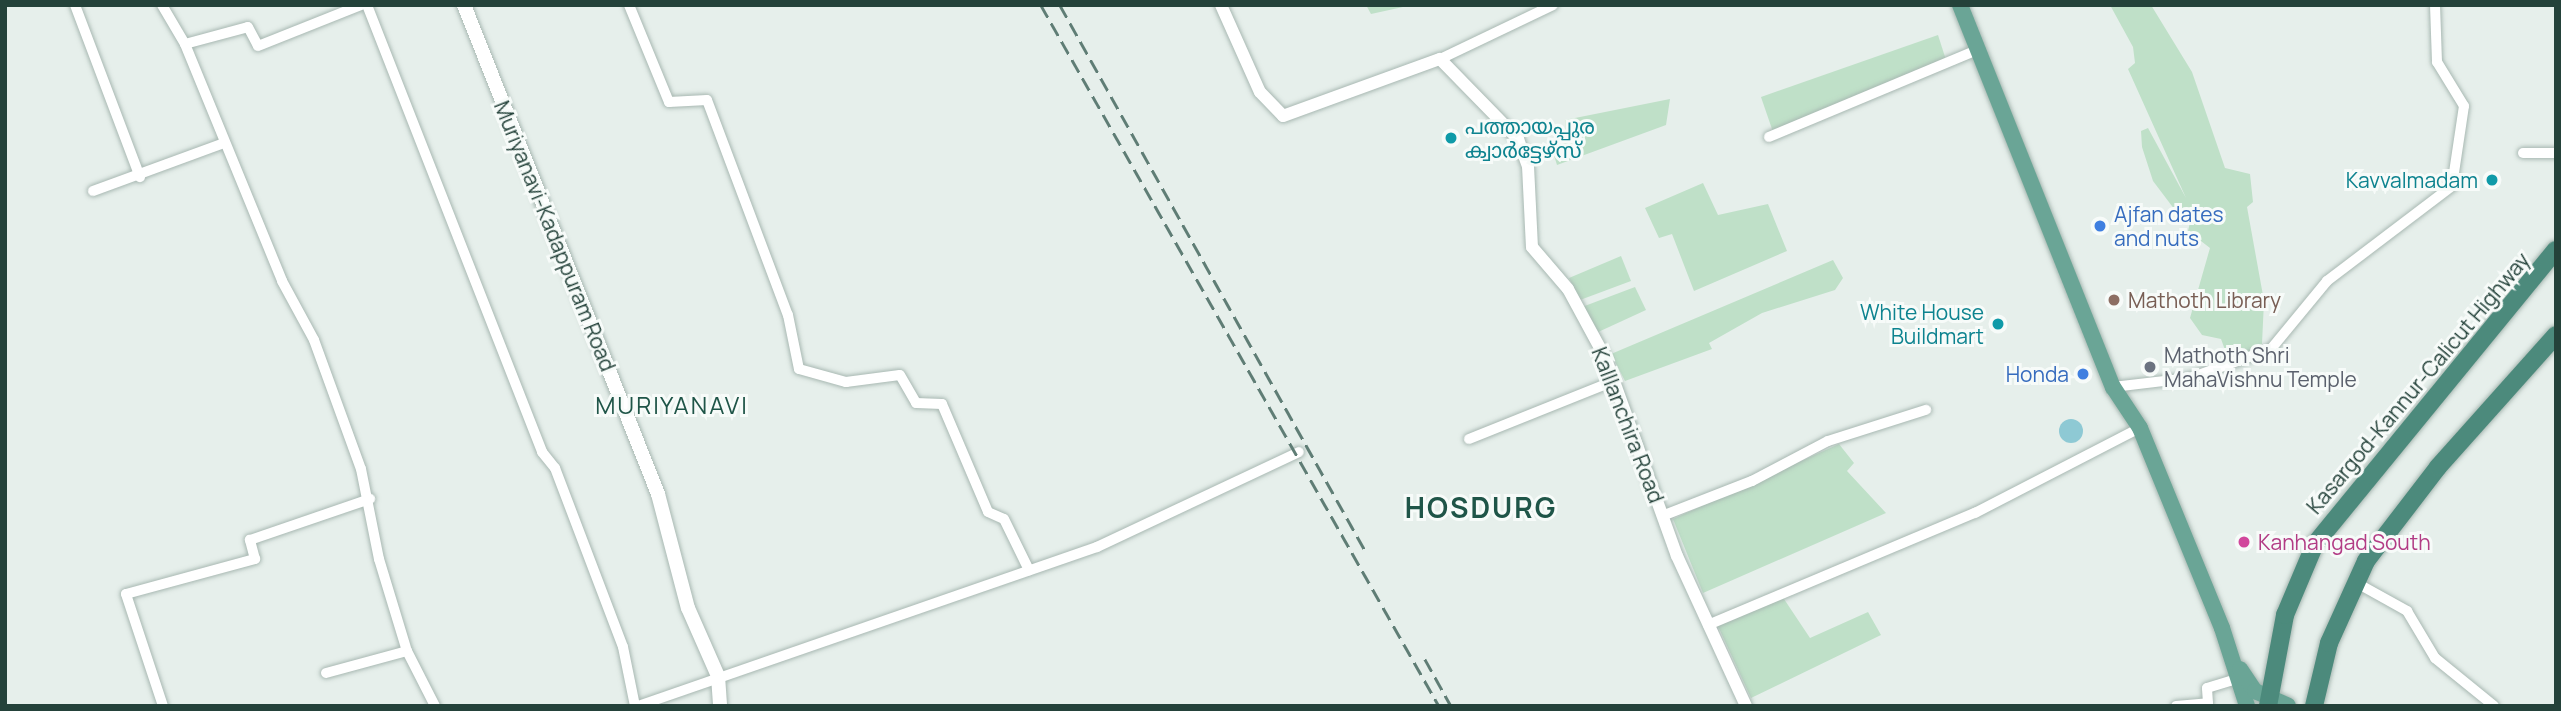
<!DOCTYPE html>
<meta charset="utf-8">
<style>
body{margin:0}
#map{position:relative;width:2561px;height:711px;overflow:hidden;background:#e6efeb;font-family:Manrope,"Noto Sans Malayalam",sans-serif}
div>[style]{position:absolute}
.green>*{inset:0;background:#bfe0c8}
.water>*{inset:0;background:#8ec9d4}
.round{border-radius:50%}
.roads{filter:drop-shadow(0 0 2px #a8b8b2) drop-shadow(0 0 2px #a8b8b2)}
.minor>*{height:10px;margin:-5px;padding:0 5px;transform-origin:5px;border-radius:5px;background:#fff}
.tertiary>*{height:12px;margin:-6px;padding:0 6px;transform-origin:6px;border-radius:6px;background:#fff}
.secondary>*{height:14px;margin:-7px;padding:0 7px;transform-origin:7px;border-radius:7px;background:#fff}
.primary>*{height:16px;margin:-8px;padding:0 8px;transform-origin:8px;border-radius:8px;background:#6aa596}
.trunk>*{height:18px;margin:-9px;padding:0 9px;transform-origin:9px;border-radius:9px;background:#4c8a7c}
.rail>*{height:2.5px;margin-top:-1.25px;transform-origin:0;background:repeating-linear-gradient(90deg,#5f7d75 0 14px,transparent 0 21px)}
.dots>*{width:19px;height:19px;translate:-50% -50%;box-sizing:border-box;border:4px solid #f7fbf9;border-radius:50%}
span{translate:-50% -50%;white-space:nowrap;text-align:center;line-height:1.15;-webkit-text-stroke:6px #f7fbf9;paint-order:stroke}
.culture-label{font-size:21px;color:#0d838f}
.left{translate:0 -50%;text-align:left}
.right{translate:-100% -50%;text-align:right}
.shop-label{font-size:21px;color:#366cbe}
.street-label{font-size:21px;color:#24423a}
.education-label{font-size:21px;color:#785e54}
.worship-label{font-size:21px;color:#5b616d}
.hotel-label{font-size:21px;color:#b23c85}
.quarter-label{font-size:24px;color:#1f5548;letter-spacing:2px}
.district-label{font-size:28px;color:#1f5548;font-weight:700;letter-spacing:2px}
.frame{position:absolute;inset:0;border:7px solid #24423a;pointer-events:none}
</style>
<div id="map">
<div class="green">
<i style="clip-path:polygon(1366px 5px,1412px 5px,1371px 14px)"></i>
<i style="clip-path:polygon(2110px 5px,2151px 5px,2192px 72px,2225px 168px,2250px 174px,2253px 202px,2247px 207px,2264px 301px,2262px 344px,2243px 357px,2228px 358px,2221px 339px,2202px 335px,2190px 318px,2210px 248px,2188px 231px,2192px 214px,2181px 218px,2153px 181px,2142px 147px,2141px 131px,2148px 128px,2186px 198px,2128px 69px,2135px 63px,2133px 47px)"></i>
<i style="clip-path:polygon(1938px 35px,1946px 60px,1773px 132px,1761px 97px)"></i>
<i style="clip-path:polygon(1670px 99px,1666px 125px,1557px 165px,1550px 143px,1565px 139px,1565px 120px)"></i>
<i style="clip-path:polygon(1703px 183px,1718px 215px,1768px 204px,1787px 251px,1694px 291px,1672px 234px,1659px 238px,1645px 208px)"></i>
<i style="clip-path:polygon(1621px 256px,1631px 281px,1580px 300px,1569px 278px)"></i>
<i style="clip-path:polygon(1833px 260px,1843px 278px,1835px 290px,1762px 313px,1709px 343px,1712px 349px,1625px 381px,1611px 354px)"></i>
<i style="clip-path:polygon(1635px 287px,1646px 310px,1596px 333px,1582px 307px)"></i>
<i style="clip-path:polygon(1839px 444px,1854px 463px,1847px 471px,1886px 513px,1703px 593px,1673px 519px)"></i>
<i style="clip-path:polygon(1782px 596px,1810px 638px,1868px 612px,1881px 635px,1751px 698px,1717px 624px)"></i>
</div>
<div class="water">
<i class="round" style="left:2059px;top:419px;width:24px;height:24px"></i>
</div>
<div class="roads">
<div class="minor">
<i style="left:75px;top:5px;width:184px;rotate:69.3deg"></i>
<i style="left:162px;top:5px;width:45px;rotate:59.5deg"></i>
<i style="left:185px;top:44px;width:256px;rotate:67.7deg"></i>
<i style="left:282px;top:281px;width:67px;rotate:61.5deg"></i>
<i style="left:314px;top:340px;width:137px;rotate:70deg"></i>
<i style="left:361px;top:469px;width:92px;rotate:78.7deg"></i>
<i style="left:379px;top:559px;width:96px;rotate:73.1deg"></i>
<i style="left:367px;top:5px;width:480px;rotate:68.6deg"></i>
<i style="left:542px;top:452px;width:21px;rotate:51deg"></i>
<i style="left:555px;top:468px;width:191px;rotate:69.2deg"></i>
<i style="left:623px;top:647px;width:60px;rotate:78.5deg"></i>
<i style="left:629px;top:5px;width:105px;rotate:67.6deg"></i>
<i style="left:669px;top:102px;width:38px;rotate:-3deg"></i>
<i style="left:707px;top:100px;width:230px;rotate:69.4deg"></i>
<i style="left:788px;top:315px;width:55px;rotate:78.5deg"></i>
<i style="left:799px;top:369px;width:49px;rotate:15.5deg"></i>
<i style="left:846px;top:382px;width:54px;rotate:-7.4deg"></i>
<i style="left:900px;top:375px;width:32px;rotate:60deg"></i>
<i style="left:916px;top:403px;width:26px;rotate:2deg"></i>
<i style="left:942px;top:404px;width:117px;rotate:66.9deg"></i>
<i style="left:988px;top:512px;width:17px;rotate:24deg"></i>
<i style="left:1004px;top:519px;width:57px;rotate:63.9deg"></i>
<i style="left:185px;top:44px;width:65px;rotate:-15.1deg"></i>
<i style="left:248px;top:27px;width:21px;rotate:62deg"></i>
<i style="left:258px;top:46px;width:111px;rotate:-21.7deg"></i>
<i style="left:1440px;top:59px;width:125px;rotate:-25.5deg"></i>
<i style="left:1769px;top:137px;width:228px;rotate:-22.7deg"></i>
<i style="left:2523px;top:153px;width:33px"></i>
<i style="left:93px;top:191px;width:140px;rotate:-20.1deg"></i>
<i style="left:2113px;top:387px;width:78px;rotate:-6.7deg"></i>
<i style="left:2190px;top:378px;width:86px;rotate:-19.7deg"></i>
<i style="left:2271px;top:349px;width:88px;rotate:-50.5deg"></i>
<i style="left:2327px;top:281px;width:157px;rotate:-37.2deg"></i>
<i style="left:2452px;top:186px;width:81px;rotate:-81.5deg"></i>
<i style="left:2464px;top:106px;width:52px;rotate:-121.5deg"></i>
<i style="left:2437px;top:62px;width:57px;rotate:-92deg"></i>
<i style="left:1469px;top:439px;width:156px;rotate:-21.8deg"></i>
<i style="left:1662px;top:516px;width:97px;rotate:-21.3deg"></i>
<i style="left:1752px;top:481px;width:86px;rotate:-27.8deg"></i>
<i style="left:1828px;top:441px;width:103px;rotate:-17.6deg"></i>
<i style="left:2355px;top:582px;width:60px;rotate:29.1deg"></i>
<i style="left:2407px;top:611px;width:55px;rotate:59.2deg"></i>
<i style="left:2435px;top:658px;width:76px;rotate:39.1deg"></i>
<i style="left:1708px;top:625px;width:290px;rotate:-22.8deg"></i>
<i style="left:1975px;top:513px;width:186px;rotate:-27.3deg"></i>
<i style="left:326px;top:673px;width:84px;rotate:-15.2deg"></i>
<i style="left:407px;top:651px;width:62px;rotate:63deg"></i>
<i style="left:163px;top:706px;width:118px;rotate:-108.3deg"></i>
<i style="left:126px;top:594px;width:134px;rotate:-15.2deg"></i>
<i style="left:255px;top:559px;width:20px;rotate:-105deg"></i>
<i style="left:250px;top:540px;width:127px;rotate:-18.9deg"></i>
<i style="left:638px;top:706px;width:486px;rotate:-19.1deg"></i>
<i style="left:1097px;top:547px;width:223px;rotate:-25.2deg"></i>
<i style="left:2176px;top:706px;width:32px;rotate:-5deg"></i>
<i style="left:2208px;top:703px;width:15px;rotate:-94deg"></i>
<i style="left:2207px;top:688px;width:30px;rotate:-17deg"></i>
</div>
<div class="tertiary">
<i style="left:1221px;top:5px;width:95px;rotate:65.9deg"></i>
<i style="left:1260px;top:92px;width:33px;rotate:46deg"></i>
<i style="left:1283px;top:116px;width:167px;rotate:-20deg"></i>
<i style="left:1440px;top:59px;width:112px;rotate:45.7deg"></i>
<i style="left:1518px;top:139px;width:29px;rotate:70deg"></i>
<i style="left:1528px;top:166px;width:81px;rotate:87.2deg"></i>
<i style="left:1532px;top:247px;width:55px;rotate:49.4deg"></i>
<i style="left:1568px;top:289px;width:80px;rotate:61.5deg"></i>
<i style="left:1606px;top:359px;width:209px;rotate:70.2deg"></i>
<i style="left:1677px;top:556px;width:165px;rotate:65.3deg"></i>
</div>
<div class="secondary">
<i style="left:464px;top:5px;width:526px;rotate:68.36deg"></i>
<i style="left:658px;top:494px;width:118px;rotate:75.3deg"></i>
<i style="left:688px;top:608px;width:74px;rotate:66.2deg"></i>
<i style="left:718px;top:676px;width:30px;rotate:86deg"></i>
</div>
<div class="primary">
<i style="left:1960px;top:5px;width:412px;rotate:68.2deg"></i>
<i style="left:2113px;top:387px;width:49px;rotate:56.6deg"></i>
<i style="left:2140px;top:428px;width:216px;rotate:67.7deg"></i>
<i style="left:2222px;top:628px;width:82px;rotate:72.2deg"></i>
<i style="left:2240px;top:669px;width:27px;rotate:56deg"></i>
<i style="left:2255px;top:691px;width:36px;rotate:24deg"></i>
</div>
<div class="trunk">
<i style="left:2268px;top:706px;width:93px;rotate:-79.4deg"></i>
<i style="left:2285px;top:615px;width:77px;rotate:-67.1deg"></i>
<i style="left:2315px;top:544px;width:380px;rotate:-50.7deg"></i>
<i style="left:2314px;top:706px;width:65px;rotate:-76.6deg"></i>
<i style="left:2329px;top:643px;width:90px;rotate:-65.7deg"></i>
<i style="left:2366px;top:561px;width:118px;rotate:-52.5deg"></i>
<i style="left:2438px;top:467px;width:177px;rotate:-48.2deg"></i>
</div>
</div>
<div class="rail">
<i style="left:1041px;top:5px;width:806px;rotate:60.41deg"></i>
<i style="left:1060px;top:5px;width:627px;rotate:60.78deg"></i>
<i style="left:1425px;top:659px;width:54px;rotate:61deg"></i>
</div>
<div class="dots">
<i style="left:1451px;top:138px;background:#0f9aa8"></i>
<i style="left:2492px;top:180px;background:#0f9aa8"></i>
<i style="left:2100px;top:226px;background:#3f7fe0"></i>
<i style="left:2114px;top:300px;background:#8d6e63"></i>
<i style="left:1998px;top:324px;background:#0f9aa8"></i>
<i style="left:2150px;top:367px;background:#6b7280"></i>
<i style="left:2083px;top:374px;background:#3f7fe0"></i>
<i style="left:2244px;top:542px;background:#d1479c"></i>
</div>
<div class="culture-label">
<span class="left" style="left:1465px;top:138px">പത്തായപ്പുര<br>ക്വാർട്ടേഴ്സ്</span>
<span class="right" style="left:2478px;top:180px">Kavvalmadam</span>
<span class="right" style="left:1984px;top:324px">White House<br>Buildmart</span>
</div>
<div class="shop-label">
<span class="left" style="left:2114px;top:226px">Ajfan dates<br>and nuts</span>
<span class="right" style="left:2069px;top:374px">Honda</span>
</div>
<div class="street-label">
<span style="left:555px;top:236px;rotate:68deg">Muriyanavi-Kadappuram Road</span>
<span style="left:2418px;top:383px;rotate:-50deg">Kasargod-Kannur-Calicut Highway</span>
<span style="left:1628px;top:425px;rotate:69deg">Kalllanchira Road</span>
</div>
<div class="education-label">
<span class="left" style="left:2128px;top:300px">Mathoth Library</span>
</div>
<div class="worship-label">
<span class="left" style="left:2164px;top:367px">Mathoth Shri<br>MahaVishnu Temple</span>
</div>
<div class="hotel-label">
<span class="left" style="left:2258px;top:542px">Kanhangad South</span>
</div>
<div class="quarter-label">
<span style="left:672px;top:405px">MURIYANAVI</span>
</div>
<div class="district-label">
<span style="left:1481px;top:507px">HOSDURG</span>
</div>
<div class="frame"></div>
</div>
